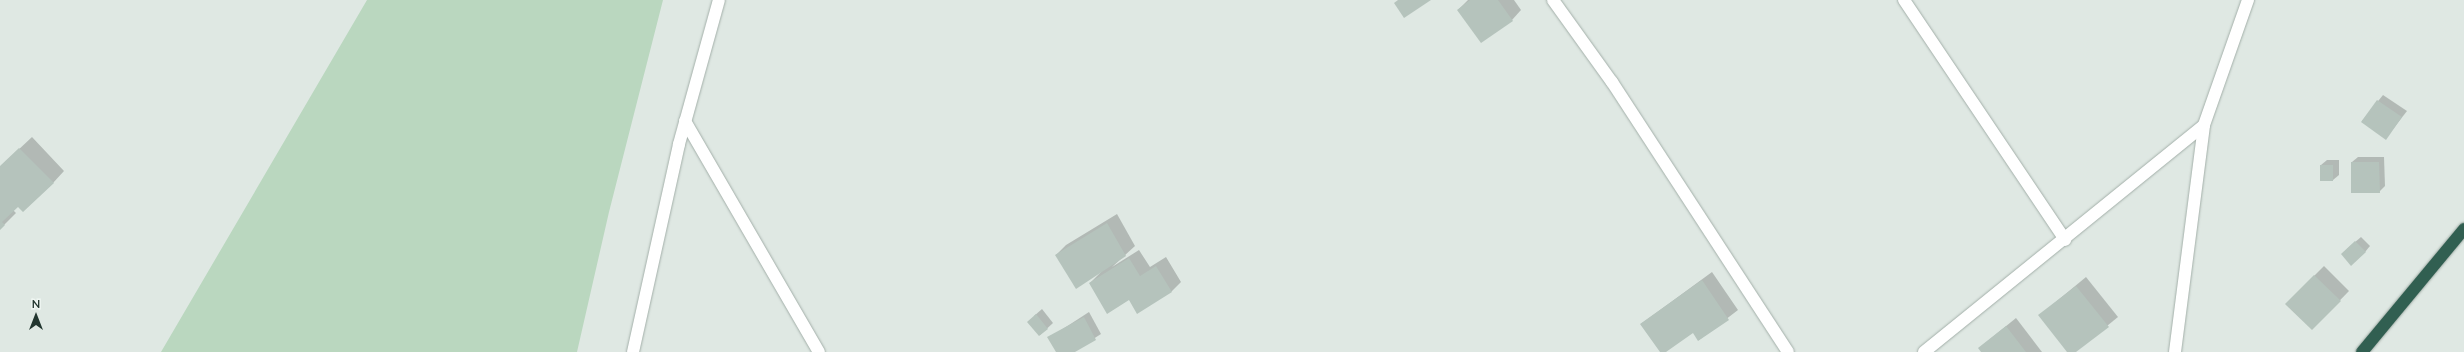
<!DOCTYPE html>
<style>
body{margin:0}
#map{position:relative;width:2464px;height:352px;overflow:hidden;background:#dfe8e3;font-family:Lato,sans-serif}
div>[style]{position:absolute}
.green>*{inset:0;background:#bad7bf}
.shadow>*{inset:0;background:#0003}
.building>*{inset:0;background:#b5c3bc}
.roads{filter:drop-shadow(0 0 1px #a3afa9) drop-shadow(0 0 1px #a3afa9)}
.minor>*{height:12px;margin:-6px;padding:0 6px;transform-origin:6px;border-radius:6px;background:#fff}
.highway>*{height:12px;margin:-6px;padding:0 6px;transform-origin:6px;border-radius:6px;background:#315f51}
span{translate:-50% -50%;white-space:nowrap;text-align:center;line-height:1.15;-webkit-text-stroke:4px #eff6f2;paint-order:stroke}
.north{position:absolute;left:16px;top:296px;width:40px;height:40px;-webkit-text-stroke:3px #eff6f2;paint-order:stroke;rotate:0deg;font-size:11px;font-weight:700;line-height:16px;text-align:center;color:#22362f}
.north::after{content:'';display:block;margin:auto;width:14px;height:18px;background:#22362f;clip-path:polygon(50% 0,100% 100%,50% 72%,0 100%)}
</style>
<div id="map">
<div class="green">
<i style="clip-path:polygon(367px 0,663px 0,609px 212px,577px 352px,161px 352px)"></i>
</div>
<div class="shadow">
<i style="clip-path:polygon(1468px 0,1514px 0,1521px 10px,1512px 20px,1458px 10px)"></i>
<i style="clip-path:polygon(2383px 95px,2407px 111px,2386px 138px,2362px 121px)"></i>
<i style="clip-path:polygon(32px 137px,64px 171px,53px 183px,18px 205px,13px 210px,16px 213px,0 229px,0 167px)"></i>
<i style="clip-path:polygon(2358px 157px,2384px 157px,2385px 186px,2379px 192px,2352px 162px)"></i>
<i style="clip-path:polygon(2327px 160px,2339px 160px,2339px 175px,2333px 180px,2321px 180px,2321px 165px)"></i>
<i style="clip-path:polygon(1117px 214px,1135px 246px,1112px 267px,1139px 250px,1150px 267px,1166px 257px,1181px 282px,1172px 291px,1138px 312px,1129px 299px,1090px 283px,1102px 271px,1056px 255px,1066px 245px)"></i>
<i style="clip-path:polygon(2361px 237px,2370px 246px,2365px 252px,2347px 249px)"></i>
<i style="clip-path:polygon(2324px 266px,2349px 291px,2312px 329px,2286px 304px)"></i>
<i style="clip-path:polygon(1712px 272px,1738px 310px,1699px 340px,1693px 332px,1661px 352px,1641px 324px)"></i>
<i style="clip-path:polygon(2086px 277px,2118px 317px,2075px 352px,2068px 352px,2040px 315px)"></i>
<i style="clip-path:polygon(1042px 309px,1053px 323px,1040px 335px,1034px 316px)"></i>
<i style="clip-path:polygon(1089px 312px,1101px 334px,1073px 352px,1057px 352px,1049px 338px)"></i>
<i style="clip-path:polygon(2016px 318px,2042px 352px,1983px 352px,1979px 348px)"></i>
</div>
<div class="building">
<i style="clip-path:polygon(1398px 0,1431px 0,1404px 18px,1394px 3px)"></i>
<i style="clip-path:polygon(1470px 0,1498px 0,1513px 21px,1481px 43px,1457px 10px)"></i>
<i style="clip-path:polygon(2377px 100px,2402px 117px,2386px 140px,2361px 122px)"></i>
<i style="clip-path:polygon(19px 148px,54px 183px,23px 212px,18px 207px,2px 222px,5px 225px,0 230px,0 166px)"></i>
<i style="clip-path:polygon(2351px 162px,2379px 162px,2380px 193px,2351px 193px)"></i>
<i style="clip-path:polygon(2320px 165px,2333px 165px,2333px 181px,2320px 181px)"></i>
<i style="clip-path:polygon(1107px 223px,1126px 256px,1076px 289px,1055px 255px)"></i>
<i style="clip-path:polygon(2355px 241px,2366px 252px,2351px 266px,2341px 254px)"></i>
<i style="clip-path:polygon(1129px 258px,1140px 276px,1156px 266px,1172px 292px,1137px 314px,1129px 300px,1107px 314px,1089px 283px)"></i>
<i style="clip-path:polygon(2314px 275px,2341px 301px,2312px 330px,2285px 304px)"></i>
<i style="clip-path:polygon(1702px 280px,1729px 320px,1698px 341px,1693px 333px,1666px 352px,1660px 352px,1640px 324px)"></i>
<i style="clip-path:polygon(2076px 286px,2109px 327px,2076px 352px,2067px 352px,2038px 315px)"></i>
<i style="clip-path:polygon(1036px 314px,1048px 329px,1039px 336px,1027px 322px)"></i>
<i style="clip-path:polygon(1084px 317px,1096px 340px,1075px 352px,1056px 352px,1047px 337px)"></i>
<i style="clip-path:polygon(2006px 326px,2026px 352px,1981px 352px,1978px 348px)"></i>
</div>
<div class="roads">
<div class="minor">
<i style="left:1553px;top:0;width:101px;rotate:54.3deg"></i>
<i style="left:1612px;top:82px;width:322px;rotate:56.9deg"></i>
<i style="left:1904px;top:0;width:289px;rotate:56.1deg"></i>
<i style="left:685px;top:121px;width:267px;rotate:59.9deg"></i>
<i style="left:633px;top:352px;width:213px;rotate:-77.5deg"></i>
<i style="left:679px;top:144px;width:149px;rotate:-74.5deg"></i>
<i style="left:1924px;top:352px;width:360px;rotate:-39deg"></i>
<i style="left:2175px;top:352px;width:229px;rotate:-82.7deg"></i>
<i style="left:2204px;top:125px;width:133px;rotate:-70.6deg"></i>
</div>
<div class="highway">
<i style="left:2362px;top:352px;width:160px;rotate:-50.3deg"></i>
</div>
</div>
<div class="north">N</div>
</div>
